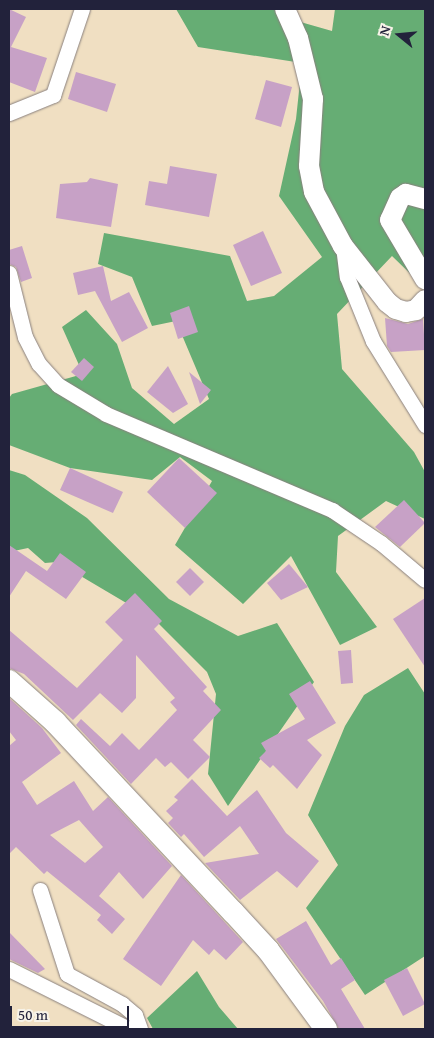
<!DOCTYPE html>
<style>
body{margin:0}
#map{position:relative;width:434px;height:1038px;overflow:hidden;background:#f0dfc2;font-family:"Gentium Book Plus",serif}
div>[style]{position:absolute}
.forest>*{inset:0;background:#66ad74}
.building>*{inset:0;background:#c7a1c6}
.roads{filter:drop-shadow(0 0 1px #89807e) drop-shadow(0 0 1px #89807e)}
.minor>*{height:15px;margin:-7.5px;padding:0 7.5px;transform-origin:7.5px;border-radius:7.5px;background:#fff}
.tertiary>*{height:20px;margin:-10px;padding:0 10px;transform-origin:10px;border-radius:10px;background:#fff}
.secondary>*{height:22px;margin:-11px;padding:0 11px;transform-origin:11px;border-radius:11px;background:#fff}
span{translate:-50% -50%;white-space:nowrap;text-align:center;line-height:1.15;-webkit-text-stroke:5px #f7f3e8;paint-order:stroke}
.frame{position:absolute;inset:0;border:10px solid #22223b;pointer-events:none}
.north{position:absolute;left:374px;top:10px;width:50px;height:50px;-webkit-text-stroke:4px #f7f3e8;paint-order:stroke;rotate:287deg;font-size:14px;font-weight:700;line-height:20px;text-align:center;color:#22223b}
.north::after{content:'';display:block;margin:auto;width:18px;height:22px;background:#22223b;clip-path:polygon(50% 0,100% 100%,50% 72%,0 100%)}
.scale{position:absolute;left:10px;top:1006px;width:119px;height:22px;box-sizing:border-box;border:2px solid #22223b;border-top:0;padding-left:6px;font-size:15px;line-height:18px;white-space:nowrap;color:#22223b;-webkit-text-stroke:4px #f7f3e8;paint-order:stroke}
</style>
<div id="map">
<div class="forest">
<i style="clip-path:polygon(176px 9px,282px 9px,283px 17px,332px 31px,335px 9px,425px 9px,425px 288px,392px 256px,337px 314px,342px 369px,414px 452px,425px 472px,425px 519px,386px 501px,338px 536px,336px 572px,377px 627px,340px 645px,291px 556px,243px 604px,175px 545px,212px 481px,180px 457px,152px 480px,70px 468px,9px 445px,9px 398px,12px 394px,83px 374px,62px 327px,86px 310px,117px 344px,132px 388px,174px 424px,209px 399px,176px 321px,152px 326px,132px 277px,98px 264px,104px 233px,230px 256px,247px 301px,274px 296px,322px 257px,279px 196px,296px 119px,302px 63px,198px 47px)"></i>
<i style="clip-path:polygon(9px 470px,25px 475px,87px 518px,169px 599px,238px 636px,277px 623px,314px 682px,228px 806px,208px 774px,216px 694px,207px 672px,155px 620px,57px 562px,45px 563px,28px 548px,9px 552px)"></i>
<i style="clip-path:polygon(408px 668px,425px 694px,425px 956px,365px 995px,306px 908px,338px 865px,308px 815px,345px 726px,364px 695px)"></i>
<i style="clip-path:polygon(197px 971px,219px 1007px,238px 1029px,153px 1029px,147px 1018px)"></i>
</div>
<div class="building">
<i style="clip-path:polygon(9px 9px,26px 17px,11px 47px,47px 58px,35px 92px,9px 82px)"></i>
<i style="clip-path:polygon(76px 72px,116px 84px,107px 112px,68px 99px)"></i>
<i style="clip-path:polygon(266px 80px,292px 87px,281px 127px,255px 119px)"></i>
<i style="clip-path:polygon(170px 166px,217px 174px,209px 217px,145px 205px,149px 181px,167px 184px)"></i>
<i style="clip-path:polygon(90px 178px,118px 184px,111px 227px,56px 218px,60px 184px,87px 182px)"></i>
<i style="clip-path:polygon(263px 231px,282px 273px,251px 286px,233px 245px)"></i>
<i style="clip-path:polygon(22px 246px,32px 278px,21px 282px,16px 267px,9px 264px,9px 250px)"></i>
<i style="clip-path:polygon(103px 266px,111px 301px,129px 292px,148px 328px,122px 342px,95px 291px,78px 295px,73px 273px)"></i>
<i style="clip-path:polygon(189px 306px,198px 332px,178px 339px,170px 313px)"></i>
<i style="clip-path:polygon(385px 318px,408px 324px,423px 319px,425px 350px,391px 352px,387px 346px)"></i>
<i style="clip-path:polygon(84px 358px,94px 367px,82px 381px,71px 372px)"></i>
<i style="clip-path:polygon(168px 366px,188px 404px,173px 413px,147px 392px)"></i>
<i style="clip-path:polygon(189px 372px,211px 390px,200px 404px)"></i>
<i style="clip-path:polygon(179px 458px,217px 493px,185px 528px,147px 492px)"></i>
<i style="clip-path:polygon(70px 468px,123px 492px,113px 513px,60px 490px)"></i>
<i style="clip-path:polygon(404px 500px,425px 523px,400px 547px,375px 527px)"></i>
<i style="clip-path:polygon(9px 545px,47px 571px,60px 553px,86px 572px,66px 599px,26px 571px,9px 597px)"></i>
<i style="clip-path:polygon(289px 564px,308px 587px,281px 600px,267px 583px)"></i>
<i style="clip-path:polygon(190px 568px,204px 582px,190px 596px,176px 582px)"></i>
<i style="clip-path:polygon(135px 593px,162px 621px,154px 629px,207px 687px,203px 691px,221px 710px,193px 740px,210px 757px,188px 779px,171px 762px,165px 767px,156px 758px,131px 784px,76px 725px,81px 719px,110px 746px,122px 733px,139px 750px,177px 710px,170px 702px,175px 698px,136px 655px,136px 698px,122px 713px,100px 693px,73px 720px,24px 674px,9px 668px,9px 630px,77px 688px,123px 640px,105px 622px)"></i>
<i style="clip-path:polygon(425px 598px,425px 667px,393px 619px)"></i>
<i style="clip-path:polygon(351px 650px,353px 683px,341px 684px,338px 651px)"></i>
<i style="clip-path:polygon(310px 681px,336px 723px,307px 740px,322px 755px,297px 789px,273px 765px,270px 768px,259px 758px,266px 751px,261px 743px,305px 719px,289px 694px)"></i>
<i style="clip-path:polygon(evenodd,9px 698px,42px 728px,61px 753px,22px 782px,37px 805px,74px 781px,93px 811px,108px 797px,172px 866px,143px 899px,119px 872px,99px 896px,125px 919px,112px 934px,97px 920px,101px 915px,47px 871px,44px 874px,16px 847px,9px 854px,9px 746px,16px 740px,9px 731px,9px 698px,79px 820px,103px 847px,85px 863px,50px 835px,79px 820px)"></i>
<i style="clip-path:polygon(192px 779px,227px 816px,257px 790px,286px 833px,319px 861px,297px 888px,277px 871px,240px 900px,205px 863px,259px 854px,240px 826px,204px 857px,184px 834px,181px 837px,168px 823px,173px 818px,166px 811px,178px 800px,174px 797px)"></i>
<i style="clip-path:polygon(181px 875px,243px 942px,226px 960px,214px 949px,209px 955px,193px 940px,161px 986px,123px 959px)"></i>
<i style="clip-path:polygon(306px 921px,331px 965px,341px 958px,355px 980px,341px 989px,365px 1029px,339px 1029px,323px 1001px,276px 939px)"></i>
<i style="clip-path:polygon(9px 932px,45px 969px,38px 973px,9px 959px)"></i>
<i style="clip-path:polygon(407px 968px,425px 1004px,403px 1016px,384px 980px)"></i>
</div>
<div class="roads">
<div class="minor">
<i style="left:9px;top:113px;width:48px;rotate:-22.2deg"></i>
<i style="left:53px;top:95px;width:91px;rotate:-71.4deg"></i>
<i style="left:343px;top:246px;width:31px;rotate:83deg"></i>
<i style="left:347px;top:277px;width:69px;rotate:67.9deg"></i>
<i style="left:373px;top:341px;width:99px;rotate:58.2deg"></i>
<i style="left:9px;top:273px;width:66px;rotate:76deg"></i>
<i style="left:25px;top:337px;width:30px;rotate:63deg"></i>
<i style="left:39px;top:364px;width:28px;rotate:48deg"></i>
<i style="left:58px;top:385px;width:56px;rotate:31.1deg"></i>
<i style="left:106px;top:414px;width:246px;rotate:23deg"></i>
<i style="left:332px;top:510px;width:59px;rotate:34deg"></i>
<i style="left:381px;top:543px;width:57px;rotate:40.1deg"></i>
<i style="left:40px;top:890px;width:88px;rotate:72.2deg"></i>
<i style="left:67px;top:974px;width:63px;rotate:28.6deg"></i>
<i style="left:122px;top:1004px;width:17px;rotate:40deg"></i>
<i style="left:135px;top:1015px;width:15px;rotate:70deg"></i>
<i style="left:9px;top:969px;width:134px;rotate:26.6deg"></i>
</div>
<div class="tertiary">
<i style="left:285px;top:9px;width:32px;rotate:66deg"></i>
<i style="left:298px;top:38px;width:63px;rotate:76.2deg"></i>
<i style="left:313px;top:99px;width:67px;rotate:93.4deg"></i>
<i style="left:309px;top:166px;width:26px;rotate:79deg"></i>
<i style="left:314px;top:192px;width:61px;rotate:61.8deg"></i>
<i style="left:343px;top:246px;width:71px;rotate:51.8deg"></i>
<i style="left:387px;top:302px;width:11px;rotate:38deg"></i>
<i style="left:396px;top:309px;width:10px;rotate:17deg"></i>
<i style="left:406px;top:312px;width:10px;rotate:-11deg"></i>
<i style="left:416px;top:310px;width:13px;rotate:-48deg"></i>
<i style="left:425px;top:199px;width:20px;rotate:-165deg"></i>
<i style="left:406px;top:194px;width:7px;rotate:146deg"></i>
<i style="left:400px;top:198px;width:24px;rotate:114deg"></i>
<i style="left:390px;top:220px;width:69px;rotate:59.3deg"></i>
</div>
<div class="secondary">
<i style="left:9px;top:681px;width:62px;rotate:41.7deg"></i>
<i style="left:55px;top:722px;width:260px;rotate:46.9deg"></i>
<i style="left:233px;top:912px;width:52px;rotate:47.4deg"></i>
<i style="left:268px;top:950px;width:98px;rotate:53.7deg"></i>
</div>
</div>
<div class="frame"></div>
<div class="north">N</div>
<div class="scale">50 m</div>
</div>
